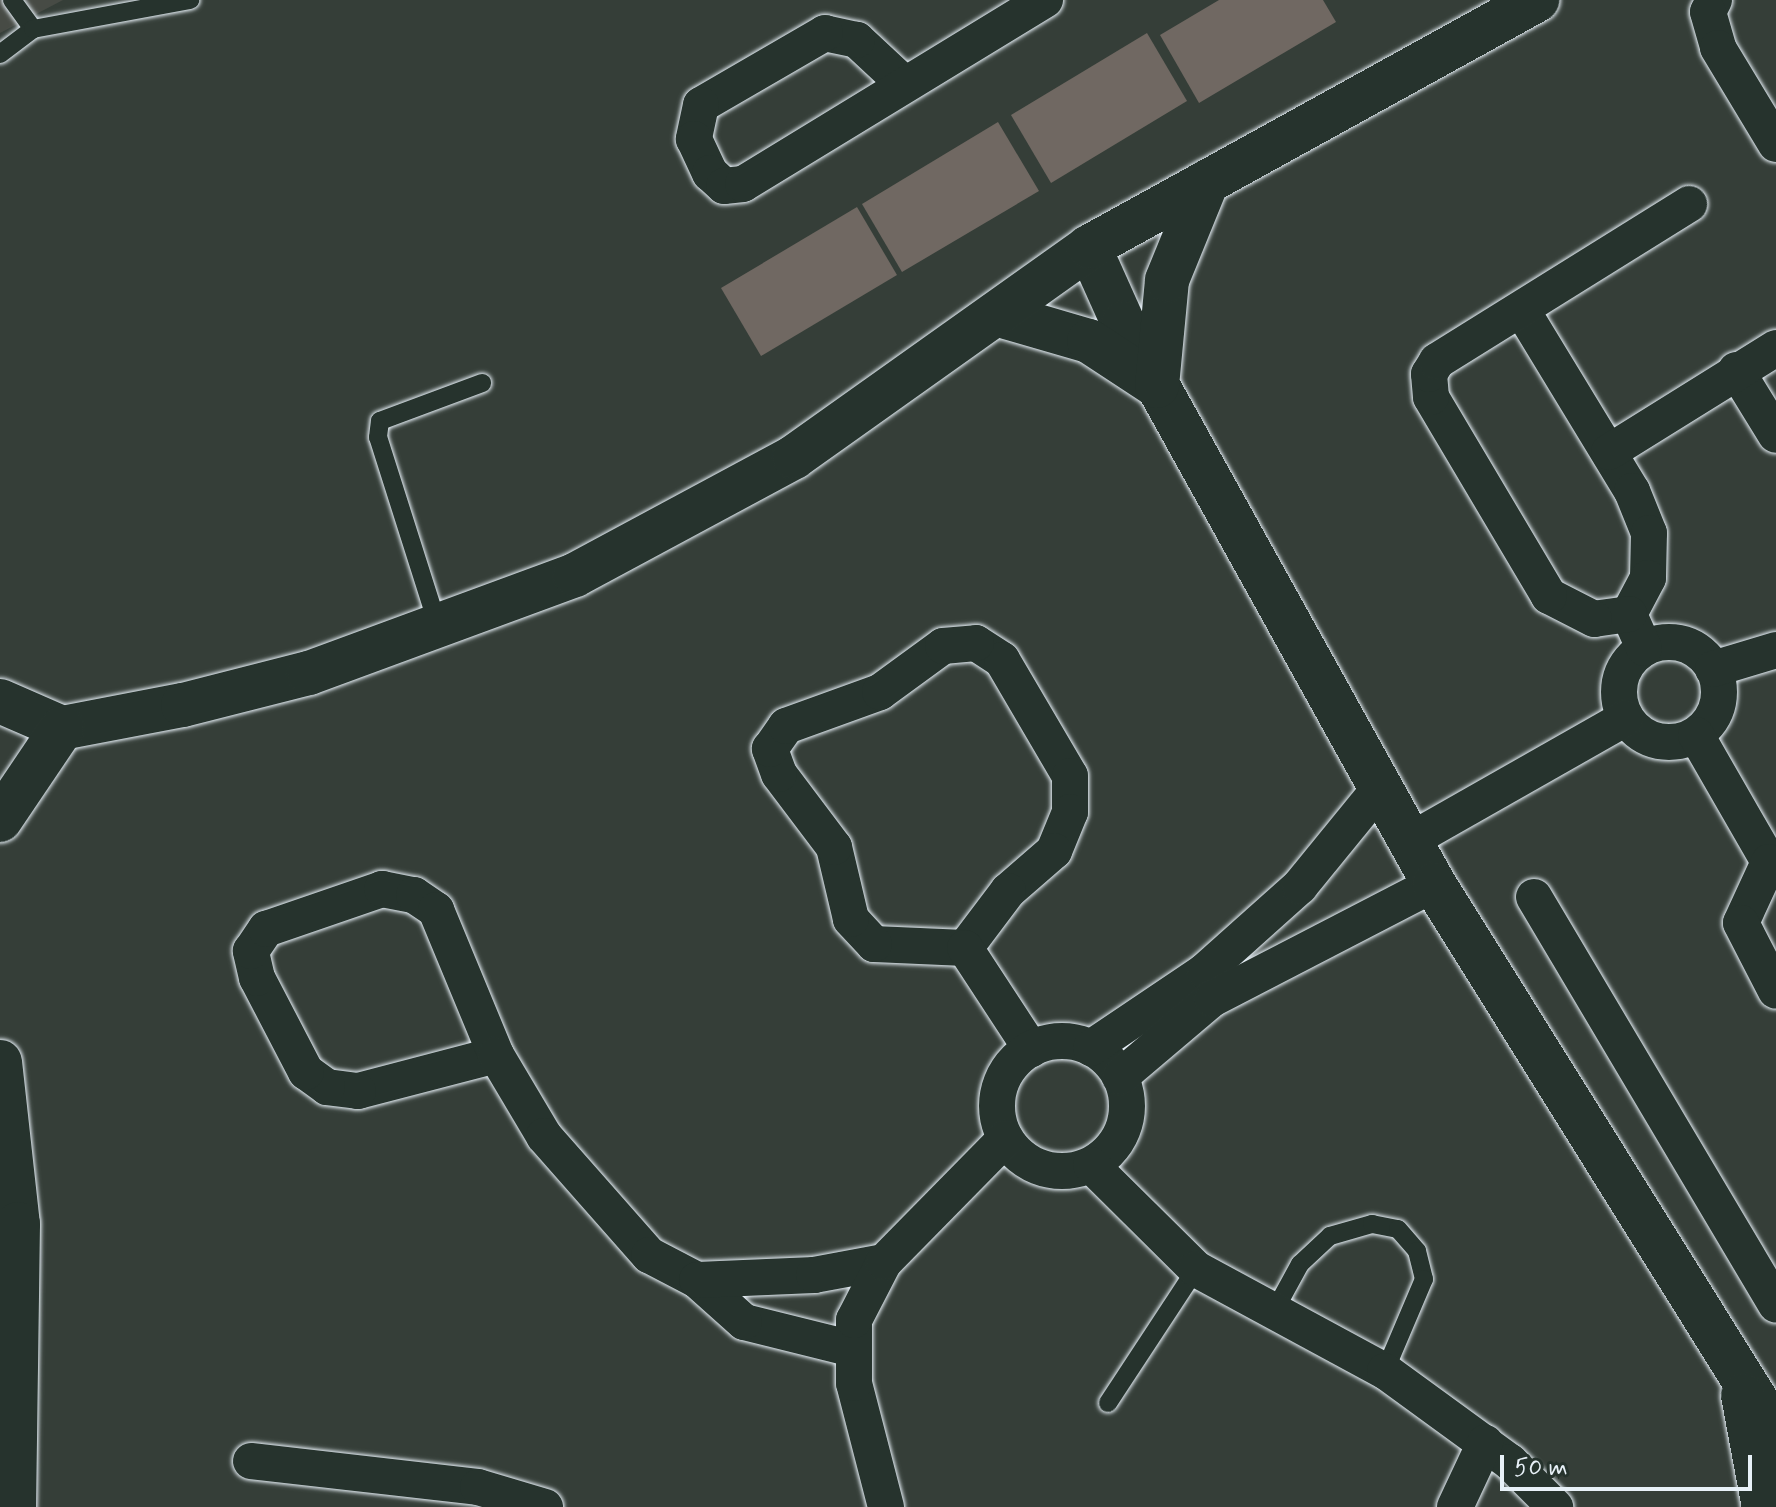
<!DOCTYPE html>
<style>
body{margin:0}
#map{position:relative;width:1776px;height:1507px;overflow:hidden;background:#353e38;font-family:Mynerve,sans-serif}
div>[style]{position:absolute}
.built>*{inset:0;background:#474b45}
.building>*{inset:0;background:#706862}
.roads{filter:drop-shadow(0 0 2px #e8f1f8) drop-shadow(0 0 2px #e8f1f8)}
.lane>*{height:18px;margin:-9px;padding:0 9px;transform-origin:9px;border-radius:9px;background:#26332d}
.street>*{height:36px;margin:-18px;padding:0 18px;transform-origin:18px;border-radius:18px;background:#26332d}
.street>.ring{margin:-18px;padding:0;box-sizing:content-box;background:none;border:36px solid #26332d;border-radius:50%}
.secondary>*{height:44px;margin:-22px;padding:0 22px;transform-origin:22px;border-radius:22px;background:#26332d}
span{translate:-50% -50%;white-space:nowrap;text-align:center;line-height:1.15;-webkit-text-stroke:6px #26332d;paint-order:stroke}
.scale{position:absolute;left:1500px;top:1455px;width:252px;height:36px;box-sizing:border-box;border:4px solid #e8f1f8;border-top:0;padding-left:10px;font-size:24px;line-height:28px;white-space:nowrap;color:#e8f1f8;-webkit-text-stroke:6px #26332d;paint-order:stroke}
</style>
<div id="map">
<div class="built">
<i style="clip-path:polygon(0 0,63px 0,0 33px)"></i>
</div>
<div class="building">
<i style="clip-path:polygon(1219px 0,1323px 0,1336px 22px,1199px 103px,1160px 35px)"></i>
<i style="clip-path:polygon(1147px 33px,1187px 101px,1051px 183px,1011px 115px)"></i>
<i style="clip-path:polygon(998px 122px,1039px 191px,902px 272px,862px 204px)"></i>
<i style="clip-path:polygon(857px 207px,897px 275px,761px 356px,721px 288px)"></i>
</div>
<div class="roads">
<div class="lane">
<i style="left:12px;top:0;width:36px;rotate:54deg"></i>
<i style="left:0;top:54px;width:41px;rotate:-37.1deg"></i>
<i style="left:33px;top:29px;width:160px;rotate:-10.5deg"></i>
<i style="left:438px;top:626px;width:198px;rotate:-107.6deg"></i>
<i style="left:378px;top:437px;width:16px;rotate:-83deg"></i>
<i style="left:380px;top:421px;width:109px;rotate:-20.4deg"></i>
<i style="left:1276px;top:1308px;width:50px;rotate:-61.4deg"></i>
<i style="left:1300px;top:1264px;width:41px;rotate:-43deg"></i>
<i style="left:1330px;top:1236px;width:44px;rotate:-15.9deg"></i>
<i style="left:1372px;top:1224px;width:26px;rotate:11deg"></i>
<i style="left:1398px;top:1229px;width:29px;rotate:49deg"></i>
<i style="left:1417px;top:1251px;width:29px;rotate:76deg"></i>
<i style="left:1424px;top:1279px;width:100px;rotate:113deg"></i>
<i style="left:1108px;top:1403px;width:160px;rotate:-56.7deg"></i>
</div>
<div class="street">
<i style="left:1714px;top:0;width:13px;rotate:117deg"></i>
<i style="left:1708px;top:12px;width:37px;rotate:74deg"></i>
<i style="left:1718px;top:48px;width:112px;rotate:58.9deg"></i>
<i style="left:902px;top:82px;width:62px;rotate:-137deg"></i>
<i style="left:857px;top:40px;width:33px;rotate:-168deg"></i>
<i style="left:825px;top:33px;width:143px;rotate:149.9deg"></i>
<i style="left:701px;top:105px;width:35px;rotate:102deg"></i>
<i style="left:694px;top:139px;width:38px;rotate:65deg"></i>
<i style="left:710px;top:173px;width:19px;rotate:43deg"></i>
<i style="left:724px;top:186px;width:19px;rotate:-6deg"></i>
<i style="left:743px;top:184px;width:354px;rotate:-31.4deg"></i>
<i style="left:1523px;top:312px;width:210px;rotate:58.7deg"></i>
<i style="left:1632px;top:491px;width:45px;rotate:68deg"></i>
<i style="left:1649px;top:533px;width:45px;rotate:91.3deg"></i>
<i style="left:1648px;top:578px;width:41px;rotate:117.8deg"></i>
<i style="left:1736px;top:370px;width:76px;rotate:58.4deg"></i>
<i style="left:1609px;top:452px;width:197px;rotate:-31.9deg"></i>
<i class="ring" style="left:1619px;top:642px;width:64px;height:64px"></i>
<i style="left:976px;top:643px;width:31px;rotate:33deg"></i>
<i style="left:1002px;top:660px;width:134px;rotate:59.6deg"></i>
<i style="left:1070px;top:776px;width:36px;rotate:90deg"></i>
<i style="left:1070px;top:812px;width:42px;rotate:112.3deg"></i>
<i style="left:1054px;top:851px;width:61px;rotate:139deg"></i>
<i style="left:1008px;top:891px;width:71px;rotate:127deg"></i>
<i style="left:965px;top:948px;width:91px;rotate:-177.5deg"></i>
<i style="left:874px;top:944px;width:34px;rotate:-133deg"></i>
<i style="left:851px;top:919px;width:74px;rotate:-103.3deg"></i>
<i style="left:834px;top:847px;width:91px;rotate:-127deg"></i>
<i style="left:779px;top:774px;width:27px;rotate:-110deg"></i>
<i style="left:770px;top:749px;width:28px;rotate:-55deg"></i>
<i style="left:786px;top:726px;width:100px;rotate:-19.9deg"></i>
<i style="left:880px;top:692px;width:78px;rotate:-36.1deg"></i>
<i style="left:943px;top:646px;width:33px;rotate:-5deg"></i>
<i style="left:1644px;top:648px;width:37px;rotate:-114deg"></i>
<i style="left:1629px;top:614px;width:35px;rotate:172deg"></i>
<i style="left:1594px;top:619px;width:51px;rotate:-152.9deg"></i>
<i style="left:1549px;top:596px;width:231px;rotate:-120.7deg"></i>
<i style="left:1431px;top:397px;width:23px;rotate:-95deg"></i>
<i style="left:1429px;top:374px;width:15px;rotate:-58deg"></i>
<i style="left:1437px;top:361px;width:297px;rotate:-31.9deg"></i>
<i style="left:1713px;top:669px;width:66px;rotate:-16.8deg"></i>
<i style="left:1696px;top:735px;width:146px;rotate:60.1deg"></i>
<i style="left:1411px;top:840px;width:247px;rotate:-29.6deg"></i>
<i style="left:1769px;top:862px;width:67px;rotate:114.7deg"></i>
<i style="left:1741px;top:923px;width:76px;rotate:62.8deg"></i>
<i style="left:1534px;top:897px;width:474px;rotate:59.3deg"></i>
<i style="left:965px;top:948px;width:121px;rotate:56.8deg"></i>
<i class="ring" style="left:997px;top:1041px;width:94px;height:94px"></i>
<i style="left:1091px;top:1048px;width:138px;rotate:-34deg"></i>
<i style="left:1205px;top:971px;width:127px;rotate:-41.8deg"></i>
<i style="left:1300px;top:886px;width:127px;rotate:-50.8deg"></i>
<i style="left:496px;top:1055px;width:143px;rotate:165.4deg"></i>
<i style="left:358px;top:1091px;width:31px;rotate:-173deg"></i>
<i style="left:327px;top:1087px;width:26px;rotate:-144deg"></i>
<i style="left:306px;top:1072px;width:106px;rotate:-117.5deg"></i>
<i style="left:257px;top:978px;width:28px;rotate:-103deg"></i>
<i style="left:251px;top:951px;width:27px;rotate:-56deg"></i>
<i style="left:266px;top:929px;width:123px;rotate:-19deg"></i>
<i style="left:382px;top:889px;width:33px;rotate:11deg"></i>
<i style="left:414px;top:895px;width:27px;rotate:34deg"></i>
<i style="left:436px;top:910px;width:157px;rotate:67.5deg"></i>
<i style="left:496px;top:1055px;width:94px;rotate:59.3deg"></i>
<i style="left:544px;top:1136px;width:159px;rotate:48.6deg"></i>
<i style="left:649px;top:1255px;width:54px;rotate:27.5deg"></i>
<i style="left:1120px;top:1077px;width:121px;rotate:-40.3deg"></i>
<i style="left:1212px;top:999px;width:250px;rotate:-27.4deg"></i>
<i style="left:1091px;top:1165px;width:148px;rotate:44.7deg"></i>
<i style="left:1196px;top:1269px;width:215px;rotate:28.4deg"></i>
<i style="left:1385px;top:1371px;width:155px;rotate:36.1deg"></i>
<i style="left:1510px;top:1462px;width:64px;rotate:45deg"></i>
<i style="left:853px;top:1349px;width:112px;rotate:-166.1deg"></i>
<i style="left:744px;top:1322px;width:63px;rotate:-138.2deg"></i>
<i style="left:697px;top:1280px;width:117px;rotate:-2.4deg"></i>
<i style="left:814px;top:1275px;width:71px;rotate:-10.5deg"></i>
<i style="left:251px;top:1461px;width:228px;rotate:6.5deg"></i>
<i style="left:478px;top:1487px;width:70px;rotate:16.6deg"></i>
<i style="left:886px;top:1507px;width:128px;rotate:-104.5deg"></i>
<i style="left:854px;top:1383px;width:63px;rotate:-90deg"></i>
<i style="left:854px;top:1320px;width:65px;rotate:-62.7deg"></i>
<i style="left:884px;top:1262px;width:173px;rotate:-45.5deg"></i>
<i style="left:1455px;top:1507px;width:71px;rotate:-64.9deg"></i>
</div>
<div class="secondary">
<i style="left:1089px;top:247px;width:83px;rotate:65.9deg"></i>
<i style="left:1123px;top:323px;width:641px;rotate:61deg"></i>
<i style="left:1434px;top:884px;width:646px;rotate:58.03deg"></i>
<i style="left:996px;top:314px;width:97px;rotate:16.2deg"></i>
<i style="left:1089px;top:341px;width:77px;rotate:33.3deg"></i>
<i style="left:1157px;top:386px;width:106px;rotate:-84.6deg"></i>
<i style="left:1167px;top:280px;width:106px;rotate:-67.8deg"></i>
<i style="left:0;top:701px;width:68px;rotate:23.5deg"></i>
<i style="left:62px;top:728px;width:123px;rotate:-10.8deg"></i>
<i style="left:183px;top:705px;width:130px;rotate:-14.3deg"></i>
<i style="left:309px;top:673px;width:283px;rotate:-20.2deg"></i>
<i style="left:575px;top:575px;width:249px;rotate:-28.3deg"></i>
<i style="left:794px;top:457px;width:362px;rotate:-35.4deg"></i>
<i style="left:1089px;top:247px;width:512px;rotate:-28.87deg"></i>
<i style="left:0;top:820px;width:111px;rotate:-56deg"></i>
<i style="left:0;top:1062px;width:163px;rotate:83.7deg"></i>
<i style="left:18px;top:1224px;width:283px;rotate:90.8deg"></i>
<i style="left:1743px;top:1395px;width:114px;rotate:79.4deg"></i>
</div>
</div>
<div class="scale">50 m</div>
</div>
